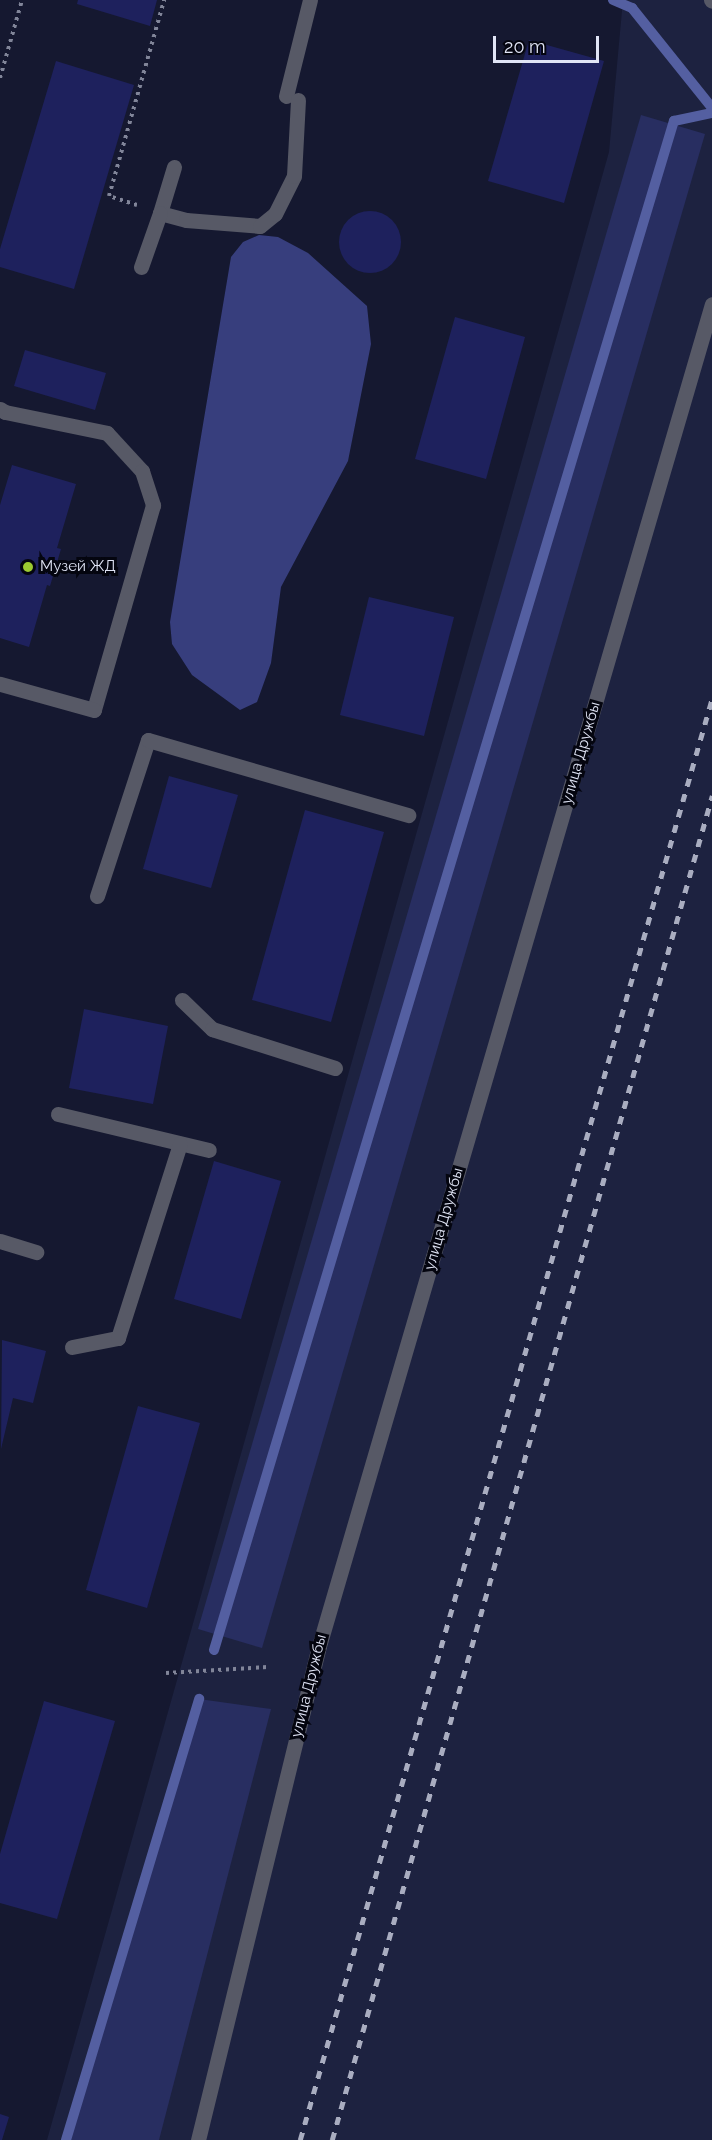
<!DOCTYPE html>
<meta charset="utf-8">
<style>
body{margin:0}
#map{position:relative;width:712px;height:2140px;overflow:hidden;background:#151830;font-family:Raleway,sans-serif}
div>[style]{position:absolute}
.built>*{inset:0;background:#1d2240}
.green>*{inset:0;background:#282e61}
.forest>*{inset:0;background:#373e7d}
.stream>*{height:10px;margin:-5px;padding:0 5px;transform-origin:5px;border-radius:5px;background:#545fa1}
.building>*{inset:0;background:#1e215d}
.round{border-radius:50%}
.path>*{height:4px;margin-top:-2px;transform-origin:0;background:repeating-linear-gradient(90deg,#818599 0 3px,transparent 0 7.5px)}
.minor>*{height:15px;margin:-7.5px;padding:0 7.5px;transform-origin:7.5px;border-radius:7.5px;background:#575966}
.rail>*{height:4.5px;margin-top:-2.25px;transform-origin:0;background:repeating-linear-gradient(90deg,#a9adc0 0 8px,transparent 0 16px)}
.dots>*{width:16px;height:16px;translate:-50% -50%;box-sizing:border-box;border:3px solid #04050f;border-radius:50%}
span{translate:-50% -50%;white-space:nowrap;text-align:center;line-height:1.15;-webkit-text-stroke:6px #04050f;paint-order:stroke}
.poi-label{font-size:15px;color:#e1e5f6}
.left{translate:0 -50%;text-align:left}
.street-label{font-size:15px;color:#e1e5f6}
.scale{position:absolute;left:493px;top:36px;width:106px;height:27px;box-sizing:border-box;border:3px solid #e1e5f6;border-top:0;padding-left:8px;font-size:18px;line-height:21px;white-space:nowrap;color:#e1e5f6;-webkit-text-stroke:4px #04050f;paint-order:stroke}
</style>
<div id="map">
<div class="built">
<i style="clip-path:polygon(623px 0,712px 0,712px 2140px,47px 2140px,609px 152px)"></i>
</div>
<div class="green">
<i style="clip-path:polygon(641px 115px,705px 134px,262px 1648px,198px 1629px)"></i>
<i style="clip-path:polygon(199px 1699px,271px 1709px,159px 2140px,66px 2140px)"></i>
</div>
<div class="forest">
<i style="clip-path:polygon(259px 235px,278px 237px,308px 253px,367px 306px,371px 344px,348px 461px,281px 587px,271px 663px,257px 702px,240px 710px,192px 675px,172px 644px,170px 622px,231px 257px,243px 242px)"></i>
</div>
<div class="stream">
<i style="left:613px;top:0;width:21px;rotate:23deg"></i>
<i style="left:632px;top:8px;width:128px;rotate:51.3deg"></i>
<i style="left:214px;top:1650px;width:1597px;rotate:-73.26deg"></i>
<i style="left:674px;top:121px;width:39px;rotate:-12deg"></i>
<i style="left:66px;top:2140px;width:461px;rotate:-73.2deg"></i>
</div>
<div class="building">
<i style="clip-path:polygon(78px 0,157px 0,150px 26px,77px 4px)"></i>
<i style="clip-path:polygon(529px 40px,604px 61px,564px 203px,488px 181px)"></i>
<i style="clip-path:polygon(56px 61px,134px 85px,74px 289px,0 267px,0 249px)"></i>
<i class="round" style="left:339px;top:211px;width:62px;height:62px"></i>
<i style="clip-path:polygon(455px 317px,525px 337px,486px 479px,415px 459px)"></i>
<i style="clip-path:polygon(25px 350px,106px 373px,95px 410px,14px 386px)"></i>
<i style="clip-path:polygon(12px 465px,76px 484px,57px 548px,61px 549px,50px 586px,47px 585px,29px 647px,0 638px,0 505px)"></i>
<i style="clip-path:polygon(369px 597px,454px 617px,424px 736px,340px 715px)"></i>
<i style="clip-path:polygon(169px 776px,238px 795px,211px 888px,143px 869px)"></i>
<i style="clip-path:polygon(305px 810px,384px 832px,331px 1022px,252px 1000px)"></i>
<i style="clip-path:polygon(84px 1009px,168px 1026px,153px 1104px,69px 1088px)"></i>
<i style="clip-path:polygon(214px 1161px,281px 1181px,241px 1319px,174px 1299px)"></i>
<i style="clip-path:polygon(2px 1340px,46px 1351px,33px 1403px,13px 1398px,1px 1449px)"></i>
<i style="clip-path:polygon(138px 1406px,200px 1423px,147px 1608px,86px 1590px)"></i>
<i style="clip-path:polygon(44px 1701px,115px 1721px,57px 1919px,0 1903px,0 1854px)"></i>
<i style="clip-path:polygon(0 2114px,9px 2117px,2px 2140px,0 2140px)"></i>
</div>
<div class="path">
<i style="left:0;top:78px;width:81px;rotate:-74.2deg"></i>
<i style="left:137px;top:205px;width:29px;rotate:-162deg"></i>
<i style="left:109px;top:196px;width:204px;rotate:-74.3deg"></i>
<i style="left:166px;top:1673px;width:102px;rotate:-3.4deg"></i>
</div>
<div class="minor">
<i style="left:711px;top:0;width:1px;rotate:45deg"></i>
<i style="left:286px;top:96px;width:99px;rotate:-76deg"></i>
<i style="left:174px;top:167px;width:48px;rotate:106.9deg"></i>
<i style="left:160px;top:213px;width:27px;rotate:15deg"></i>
<i style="left:186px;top:220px;width:74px;rotate:4.6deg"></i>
<i style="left:260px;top:226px;width:19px;rotate:-39deg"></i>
<i style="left:275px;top:214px;width:42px;rotate:-63.4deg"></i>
<i style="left:294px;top:176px;width:76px;rotate:-87deg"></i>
<i style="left:141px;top:267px;width:57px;rotate:-70.6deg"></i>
<i style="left:0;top:409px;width:6px;rotate:31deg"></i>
<i style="left:5px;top:412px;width:104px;rotate:11.6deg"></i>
<i style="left:107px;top:433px;width:52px;rotate:47.4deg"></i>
<i style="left:142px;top:471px;width:36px;rotate:72deg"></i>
<i style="left:153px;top:505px;width:213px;rotate:106.1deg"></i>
<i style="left:94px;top:710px;width:98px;rotate:-164.5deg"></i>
<i style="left:97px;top:896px;width:164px;rotate:-71.9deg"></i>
<i style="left:148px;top:740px;width:271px;rotate:16.1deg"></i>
<i style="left:182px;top:1000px;width:42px;rotate:44deg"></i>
<i style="left:212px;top:1029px;width:129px;rotate:17.6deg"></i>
<i style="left:58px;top:1114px;width:155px;rotate:13.4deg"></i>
<i style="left:0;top:1241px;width:38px;rotate:17deg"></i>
<i style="left:72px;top:1347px;width:47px;rotate:-11.1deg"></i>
<i style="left:118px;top:1338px;width:204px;rotate:-72.3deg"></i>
<i style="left:198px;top:2140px;width:509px;rotate:-76.24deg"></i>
<i style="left:319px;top:1646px;width:1398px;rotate:-73.68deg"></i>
</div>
<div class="rail">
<i style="left:300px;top:2140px;width:1500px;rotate:-74.05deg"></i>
<i style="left:332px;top:2140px;width:1397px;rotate:-74.21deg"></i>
</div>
<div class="dots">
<i style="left:28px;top:567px;background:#9cca31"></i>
</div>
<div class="poi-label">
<span class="left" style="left:40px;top:567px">Музей ЖД</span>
</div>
<div class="street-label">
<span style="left:581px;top:753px;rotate:-74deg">улица Дружбы</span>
<span style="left:444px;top:1219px;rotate:-74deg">улица Дружбы</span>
<span style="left:309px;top:1686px;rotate:-76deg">улица Дружбы</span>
</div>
<div class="scale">20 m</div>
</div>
